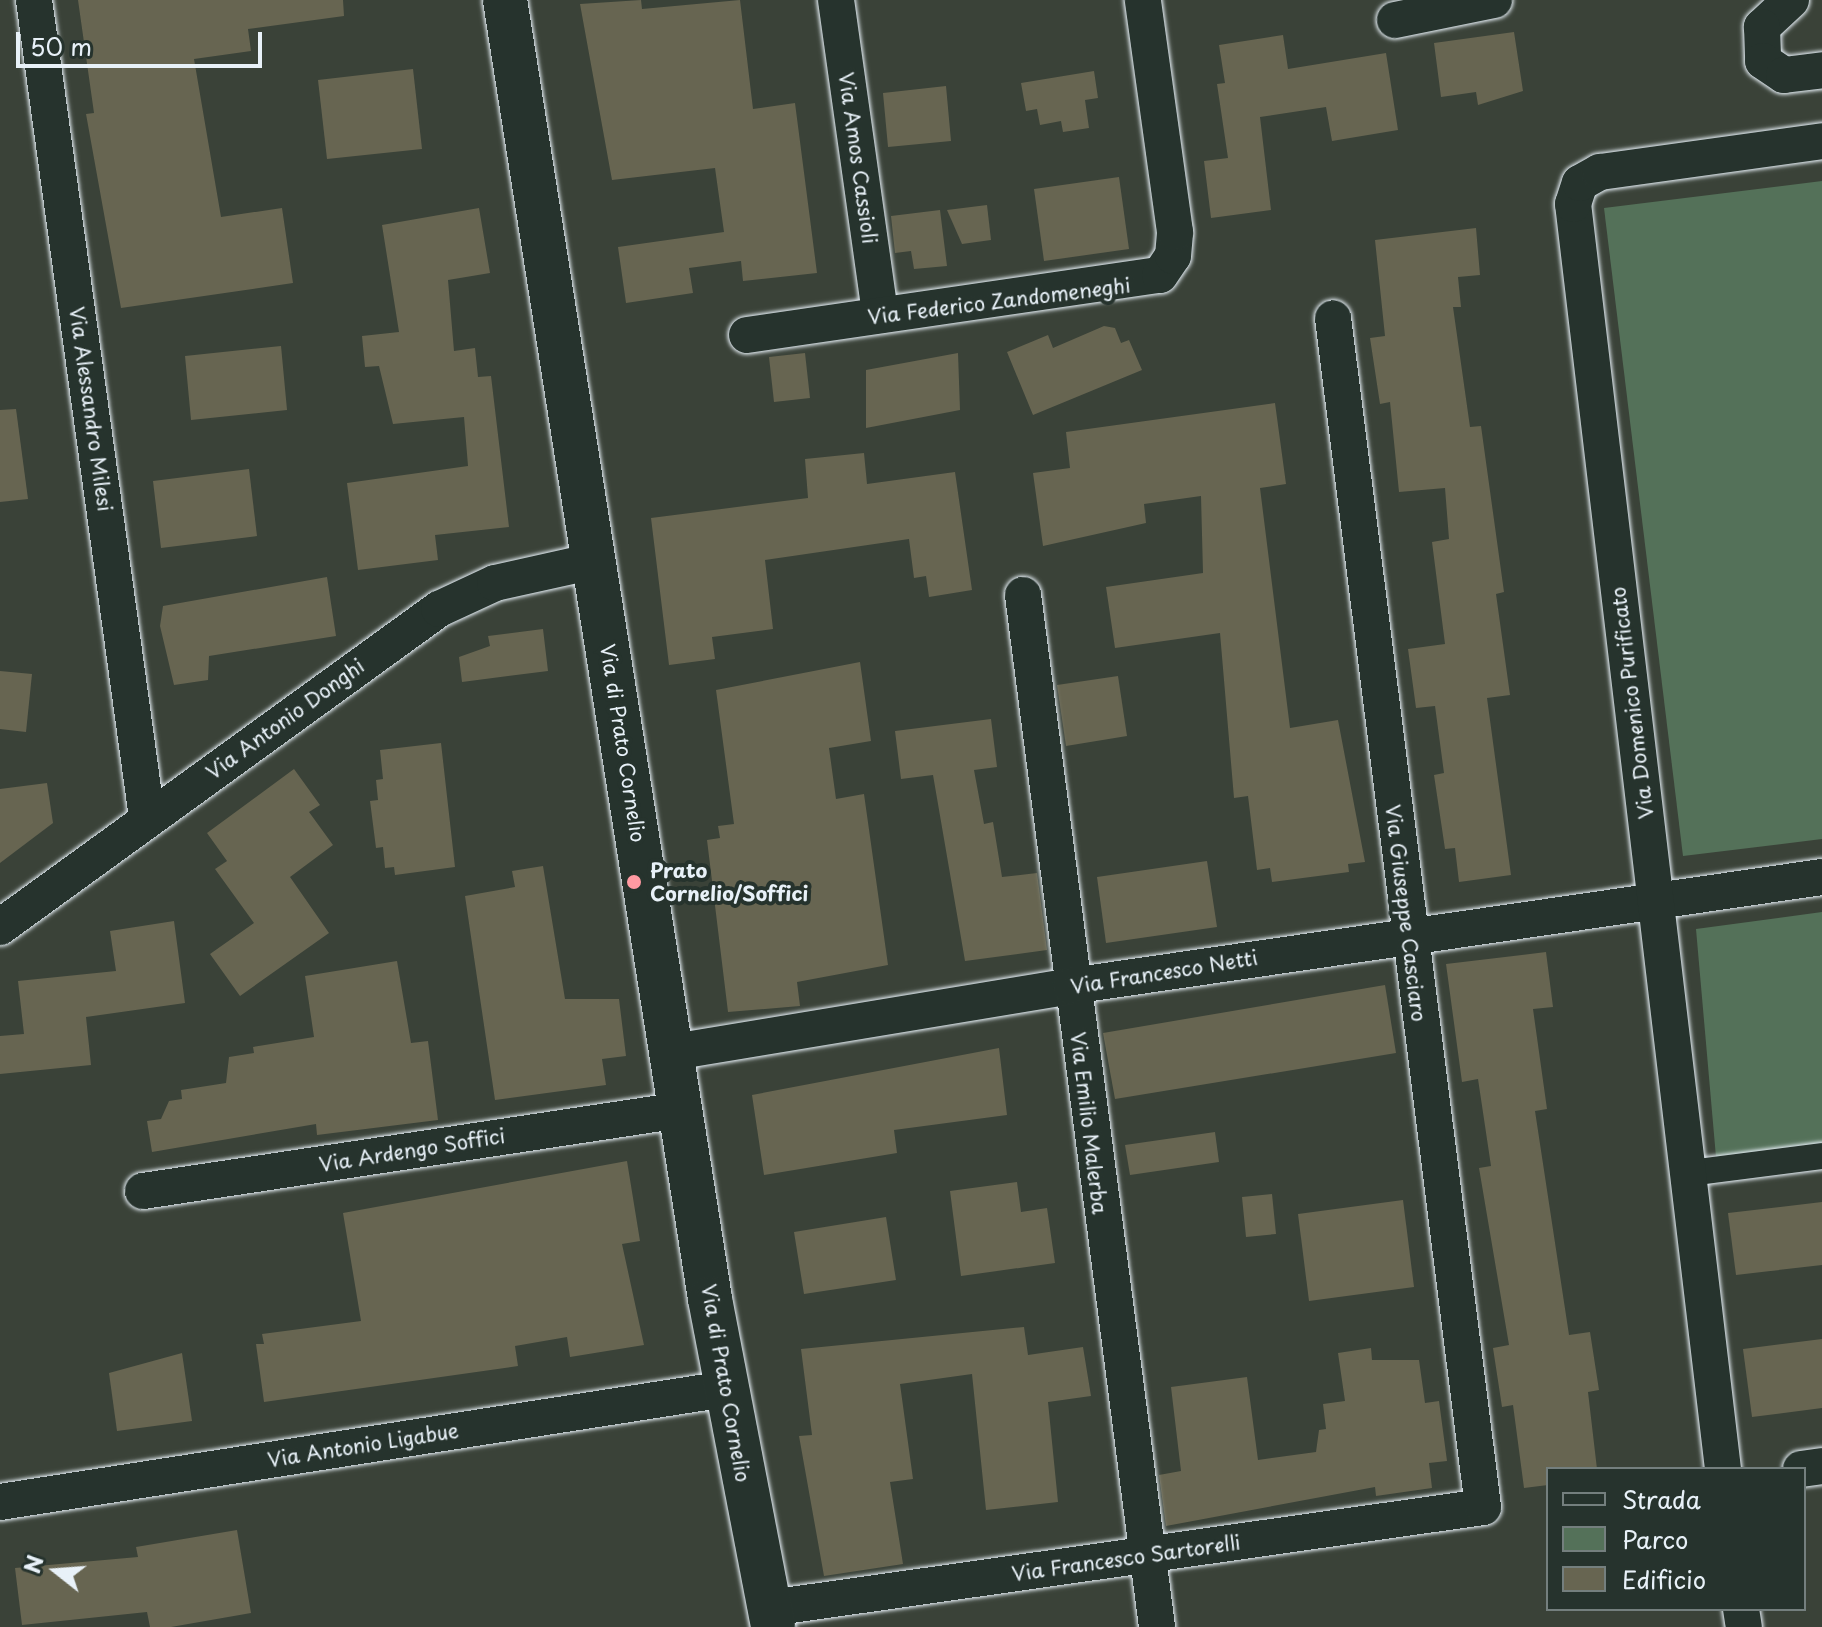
<!DOCTYPE html>
<style>
body{margin:0}
#map{position:relative;width:1822px;height:1627px;overflow:hidden;background:#3a4238;font-family:"Playpen Sans",sans-serif}
div>[style]{position:absolute}
.green>*{inset:0;background:#547159}
.building>*{inset:0;background:#676551}
.roads{filter:drop-shadow(0 0 2px #e8f1f8) drop-shadow(0 0 2px #e8f1f8)}
.pedestrian>*{height:26px;margin:-13px;padding:0 13px;transform-origin:13px;border-radius:13px;background:#26332d}
.minor>*{height:36px;margin:-18px;padding:0 18px;transform-origin:18px;border-radius:18px;background:#26332d}
.tertiary>*{height:44px;margin:-22px;padding:0 22px;transform-origin:22px;border-radius:22px;background:#26332d}
.dots>*{width:22px;height:22px;translate:-50% -50%;box-sizing:border-box;border:4px solid #26332d;border-radius:50%}
span{translate:-50% -50%;white-space:nowrap;text-align:center;line-height:1.15;-webkit-text-stroke:8px #26332d;paint-order:stroke}
.street-label{font-size:20px;color:#e8f1f8}
.poi-label{font-size:20px;color:#e8f1f8;font-weight:700}
.left{translate:0 -50%;text-align:left}
.legend{position:absolute;left:1546px;top:1467px;width:260px;height:144px;box-sizing:border-box;background:#26332d;border:2px solid #747f7e;margin:0;padding:10px 14px;list-style:none;font-size:24px;color:#e8f1f8}
.legend li{display:flex;align-items:center;gap:16px;height:40px}
.legend b{width:40px;border:2px solid #747f7e}
.north{position:absolute;left:16px;top:1531px;width:80px;height:80px;-webkit-text-stroke:6px #26332d;paint-order:stroke;rotate:287deg;font-size:22px;font-weight:700;line-height:32px;text-align:center;color:#e8f1f8}
.north::after{content:'';display:block;margin:auto;width:28px;height:36px;background:#e8f1f8;clip-path:polygon(50% 0,100% 100%,50% 72%,0 100%)}
.scale{position:absolute;left:16px;top:32px;width:246px;height:36px;box-sizing:border-box;border:4px solid #e8f1f8;border-top:0;padding-left:10px;font-size:24px;line-height:28px;white-space:nowrap;color:#e8f1f8;-webkit-text-stroke:6px #26332d;paint-order:stroke}
</style>
<div id="map">
<div class="green">
<i style="clip-path:polygon(1822px 181px,1822px 839px,1683px 856px,1604px 208px)"></i>
<i style="clip-path:polygon(1822px 912px,1822px 1144px,1716px 1157px,1696px 929px)"></i>
</div>
<div class="building">
<i style="clip-path:polygon(78px 0,343px 0,344px 16px,248px 29px,251px 51px,194px 59px,221px 217px,282px 208px,293px 283px,121px 308px,86px 114px,94px 113px)"></i>
<i style="clip-path:polygon(641px 0,642px 9px,740px 0,753px 109px,795px 103px,817px 273px,743px 281px,741px 261px,689px 268px,693px 293px,626px 303px,618px 247px,724px 232px,715px 168px,612px 180px,580px 4px)"></i>
<i style="clip-path:polygon(1514px 32px,1523px 91px,1478px 105px,1476px 92px,1441px 97px,1434px 43px)"></i>
<i style="clip-path:polygon(1283px 35px,1288px 69px,1386px 53px,1398px 130px,1332px 141px,1326px 107px,1260px 117px,1271px 210px,1211px 218px,1204px 161px,1228px 158px,1217px 84px,1225px 83px,1219px 45px)"></i>
<i style="clip-path:polygon(413px 69px,422px 149px,327px 159px,318px 80px)"></i>
<i style="clip-path:polygon(1094px 71px,1098px 98px,1085px 100px,1089px 128px,1063px 132px,1061px 121px,1040px 125px,1037px 109px,1026px 111px,1021px 83px)"></i>
<i style="clip-path:polygon(946px 86px,951px 141px,888px 147px,883px 93px)"></i>
<i style="clip-path:polygon(1119px 177px,1129px 249px,1044px 261px,1034px 189px)"></i>
<i style="clip-path:polygon(987px 205px,991px 240px,962px 244px,947px 210px)"></i>
<i style="clip-path:polygon(479px 208px,490px 273px,448px 280px,454px 351px,475px 348px,478px 377px,491px 376px,509px 527px,435px 535px,438px 560px,358px 570px,347px 483px,468px 466px,464px 417px,393px 424px,379px 366px,365px 367px,362px 336px,399px 332px,382px 225px)"></i>
<i style="clip-path:polygon(940px 210px,947px 266px,914px 269px,911px 251px,895px 253px,891px 216px)"></i>
<i style="clip-path:polygon(1476px 228px,1480px 275px,1458px 277px,1461px 307px,1453px 307px,1470px 427px,1481px 426px,1504px 592px,1496px 594px,1510px 695px,1487px 698px,1511px 875px,1459px 882px,1455px 848px,1445px 849px,1434px 775px,1444px 773px,1435px 706px,1416px 708px,1408px 649px,1445px 644px,1432px 542px,1449px 539px,1445px 488px,1399px 492px,1390px 402px,1380px 404px,1370px 338px,1385px 336px,1375px 240px)"></i>
<i style="clip-path:polygon(1104px 326px,1115px 328px,1121px 343px,1129px 340px,1142px 370px,1033px 415px,1007px 352px,1048px 335px,1053px 348px)"></i>
<i style="clip-path:polygon(281px 346px,287px 410px,191px 420px,185px 356px)"></i>
<i style="clip-path:polygon(805px 353px,810px 398px,774px 402px,769px 357px)"></i>
<i style="clip-path:polygon(958px 353px,960px 410px,866px 428px,866px 370px)"></i>
<i style="clip-path:polygon(1275px 403px,1286px 484px,1260px 488px,1290px 728px,1338px 720px,1365px 862px,1348px 864px,1349px 872px,1272px 882px,1270px 868px,1257px 870px,1248px 796px,1234px 798px,1220px 633px,1115px 648px,1106px 587px,1203px 573px,1201px 496px,1144px 504px,1146px 523px,1043px 546px,1033px 473px,1070px 468px,1066px 432px)"></i>
<i style="clip-path:polygon(16px 409px,28px 499px,0 502px,0 410px)"></i>
<i style="clip-path:polygon(864px 453px,867px 484px,955px 472px,972px 590px,929px 597px,926px 576px,914px 578px,909px 539px,765px 560px,773px 629px,712px 637px,715px 659px,669px 665px,651px 518px,808px 498px,805px 459px)"></i>
<i style="clip-path:polygon(249px 469px,257px 536px,161px 548px,153px 481px)"></i>
<i style="clip-path:polygon(327px 577px,336px 636px,209px 656px,208px 680px,174px 685px,160px 626px,163px 606px)"></i>
<i style="clip-path:polygon(543px 629px,548px 671px,462px 682px,459px 657px,490px 646px,488px 636px)"></i>
<i style="clip-path:polygon(860px 662px,871px 741px,829px 748px,836px 799px,864px 794px,888px 965px,797px 982px,800px 1006px,728px 1012px,707px 840px,720px 838px,718px 826px,734px 824px,716px 690px)"></i>
<i style="clip-path:polygon(0 671px,32px 674px,26px 732px,0 729px)"></i>
<i style="clip-path:polygon(1118px 676px,1127px 736px,1066px 746px,1057px 685px)"></i>
<i style="clip-path:polygon(991px 719px,997px 767px,974px 770px,984px 824px,993px 822px,1002px 877px,1037px 873px,1047px 950px,965px 961px,933px 775px,901px 779px,895px 731px)"></i>
<i style="clip-path:polygon(441px 743px,455px 867px,395px 875px,394px 867px,385px 868px,383px 847px,376px 848px,370px 801px,378px 800px,376px 780px,383px 779px,380px 750px)"></i>
<i style="clip-path:polygon(294px 769px,320px 805px,309px 812px,333px 845px,290px 877px,329px 933px,240px 996px,210px 954px,254px 923px,215px 869px,227px 861px,207px 833px)"></i>
<i style="clip-path:polygon(47px 783px,53px 823px,0 863px,0 789px)"></i>
<i style="clip-path:polygon(1207px 861px,1217px 927px,1106px 943px,1097px 877px)"></i>
<i style="clip-path:polygon(543px 866px,565px 999px,619px 999px,626px 1056px,602px 1059px,606px 1085px,495px 1100px,465px 896px,515px 887px,512px 871px)"></i>
<i style="clip-path:polygon(174px 921px,185px 1003px,86px 1017px,91px 1065px,0 1074px,0 1036px,24px 1034px,18px 981px,116px 971px,110px 931px)"></i>
<i style="clip-path:polygon(1546px 952px,1553px 1007px,1533px 1009px,1547px 1109px,1535px 1111px,1569px 1335px,1590px 1332px,1599px 1390px,1588px 1392px,1597px 1469px,1548px 1469px,1548px 1485px,1524px 1488px,1513px 1405px,1502px 1407px,1493px 1348px,1509px 1345px,1479px 1168px,1491px 1166px,1478px 1079px,1462px 1082px,1446px 964px)"></i>
<i style="clip-path:polygon(397px 961px,411px 1043px,428px 1041px,438px 1120px,317px 1135px,316px 1124px,152px 1152px,147px 1121px,161px 1119px,169px 1101px,182px 1099px,181px 1090px,226px 1083px,229px 1057px,254px 1053px,253px 1047px,314px 1037px,305px 976px)"></i>
<i style="clip-path:polygon(1385px 985px,1396px 1053px,1115px 1099px,1103px 1033px)"></i>
<i style="clip-path:polygon(999px 1048px,1007px 1115px,894px 1130px,897px 1153px,764px 1175px,752px 1095px)"></i>
<i style="clip-path:polygon(1215px 1132px,1219px 1162px,1130px 1175px,1125px 1145px)"></i>
<i style="clip-path:polygon(627px 1161px,640px 1241px,622px 1244px,644px 1345px,570px 1357px,567px 1337px,515px 1346px,518px 1366px,264px 1402px,256px 1344px,264px 1344px,262px 1334px,361px 1321px,343px 1213px)"></i>
<i style="clip-path:polygon(1017px 1182px,1021px 1212px,1047px 1208px,1055px 1263px,961px 1276px,950px 1191px)"></i>
<i style="clip-path:polygon(1272px 1194px,1276px 1234px,1246px 1237px,1242px 1197px)"></i>
<i style="clip-path:polygon(1403px 1200px,1414px 1287px,1309px 1301px,1298px 1214px)"></i>
<i style="clip-path:polygon(1822px 1202px,1822px 1265px,1736px 1275px,1728px 1213px)"></i>
<i style="clip-path:polygon(886px 1217px,896px 1280px,804px 1294px,794px 1232px)"></i>
<i style="clip-path:polygon(1024px 1327px,1028px 1355px,1083px 1347px,1091px 1396px,1048px 1402px,1058px 1502px,986px 1510px,972px 1374px,900px 1384px,913px 1479px,890px 1482px,903px 1564px,824px 1576px,799px 1436px,812px 1435px,801px 1349px)"></i>
<i style="clip-path:polygon(1822px 1339px,1822px 1408px,1752px 1417px,1743px 1349px)"></i>
<i style="clip-path:polygon(1371px 1348px,1372px 1360px,1419px 1360px,1425px 1403px,1439px 1401px,1447px 1461px,1429px 1463px,1432px 1488px,1376px 1496px,1375px 1487px,1166px 1526px,1159px 1475px,1181px 1471px,1171px 1387px,1247px 1377px,1258px 1460px,1316px 1452px,1319px 1430px,1326px 1429px,1323px 1404px,1345px 1401px,1338px 1353px)"></i>
<i style="clip-path:polygon(182px 1353px,192px 1421px,117px 1431px,109px 1373px)"></i>
<i style="clip-path:polygon(237px 1530px,251px 1613px,171px 1627px,150px 1627px,147px 1612px,22px 1625px,15px 1568px,138px 1557px,136px 1547px)"></i>
</div>
<div class="roads">
<div class="pedestrian">
<i style="left:1690px;top:1173px;width:133px;rotate:-7.3deg"></i>
</div>
<div class="minor">
<i style="left:34px;top:0;width:826px;rotate:82.13deg"></i>
<i style="left:836px;top:0;width:318px;rotate:82deg"></i>
<i style="left:1791px;top:0;width:40px;rotate:137deg"></i>
<i style="left:1762px;top:27px;width:34px;rotate:88deg"></i>
<i style="left:1763px;top:61px;width:25px;rotate:34deg"></i>
<i style="left:1784px;top:75px;width:38px;rotate:-7deg"></i>
<i style="left:1395px;top:20px;width:101px;rotate:-11.4deg"></i>
<i style="left:747px;top:335px;width:417px;rotate:-8.3deg"></i>
<i style="left:1160px;top:275px;width:23px;rotate:-56deg"></i>
<i style="left:1173px;top:256px;width:24px;rotate:-85deg"></i>
<i style="left:1175px;top:232px;width:234px;rotate:-97.9deg"></i>
<i style="left:1023px;top:595px;width:1041px;rotate:82.6deg"></i>
<i style="left:0;top:927px;width:542px;rotate:-35.92deg"></i>
<i style="left:439px;top:609px;width:62px;rotate:-24.9deg"></i>
<i style="left:495px;top:583px;width:101px;rotate:-12.5deg"></i>
<i style="left:673px;top:1052px;width:403px;rotate:-9.4deg"></i>
<i style="left:1071px;top:986px;width:759px;rotate:-8.26deg"></i>
<i style="left:143px;top:1191px;width:544px;rotate:-8.56deg"></i>
<i style="left:1723px;top:1469px;width:1274px;rotate:-96.76deg"></i>
<i style="left:1573px;top:204px;width:22px;rotate:-72deg"></i>
<i style="left:1580px;top:183px;width:23px;rotate:-29deg"></i>
<i style="left:1600px;top:172px;width:224px;rotate:-7.9deg"></i>
<i style="left:1801px;top:1469px;width:21px;rotate:-8deg"></i>
<i style="left:0;top:1502px;width:735px;rotate:-8.85deg"></i>
<i style="left:770px;top:1608px;width:720px;rotate:-8.06deg"></i>
<i style="left:1483px;top:1507px;width:1198px;rotate:-97.19deg"></i>
<i style="left:1741px;top:1609px;width:18px;rotate:81deg"></i>
</div>
<div class="tertiary">
<i style="left:505px;top:0;width:1315px;rotate:81.03deg"></i>
<i style="left:710px;top:1299px;width:334px;rotate:79.1deg"></i>
</div>
</div>
<div class="dots">
<i style="left:634px;top:882px;background:#ff9aa2"></i>
</div>
<div class="street-label">
<span style="left:858px;top:158px;rotate:82deg">Via Amos Cassioli</span>
<span style="left:999px;top:301px;rotate:-7deg">Via Federico Zandomeneghi</span>
<span style="left:91px;top:409px;rotate:82deg">Via Alessandro Milesi</span>
<span style="left:1632px;top:703px;rotate:-97deg">Via Domenico Purificato</span>
<span style="left:285px;top:719px;rotate:-36deg">Via Antonio Donghi</span>
<span style="left:623px;top:743px;rotate:81deg">Via di Prato Cornelio</span>
<span style="left:1406px;top:913px;rotate:83deg">Via Giuseppe Casciaro</span>
<span style="left:1164px;top:972px;rotate:-9deg">Via Francesco Netti</span>
<span style="left:1089px;top:1123px;rotate:83deg">Via Emilio Malerba</span>
<span style="left:412px;top:1150px;rotate:-9deg">Via Ardengo Soffici</span>
<span style="left:726px;top:1383px;rotate:80deg">Via di Prato Cornelio</span>
<span style="left:363px;top:1445px;rotate:-9deg">Via Antonio Ligabue</span>
<span style="left:1126px;top:1558px;rotate:-8deg">Via Francesco Sartorelli</span>
</div>
<div class="poi-label">
<span class="left" style="left:650px;top:882px">Prato<br>Cornelio/Soffici</span>
</div>
<ul class="legend">
<li><b style="height:10px;background:#26332d"></b>Strada</li>
<li><b style="height:22px;background:#547159"></b>Parco</li>
<li><b style="height:22px;background:#676551"></b>Edificio</li>
</ul>
<div class="north">N</div>
<div class="scale">50 m</div>
</div>
